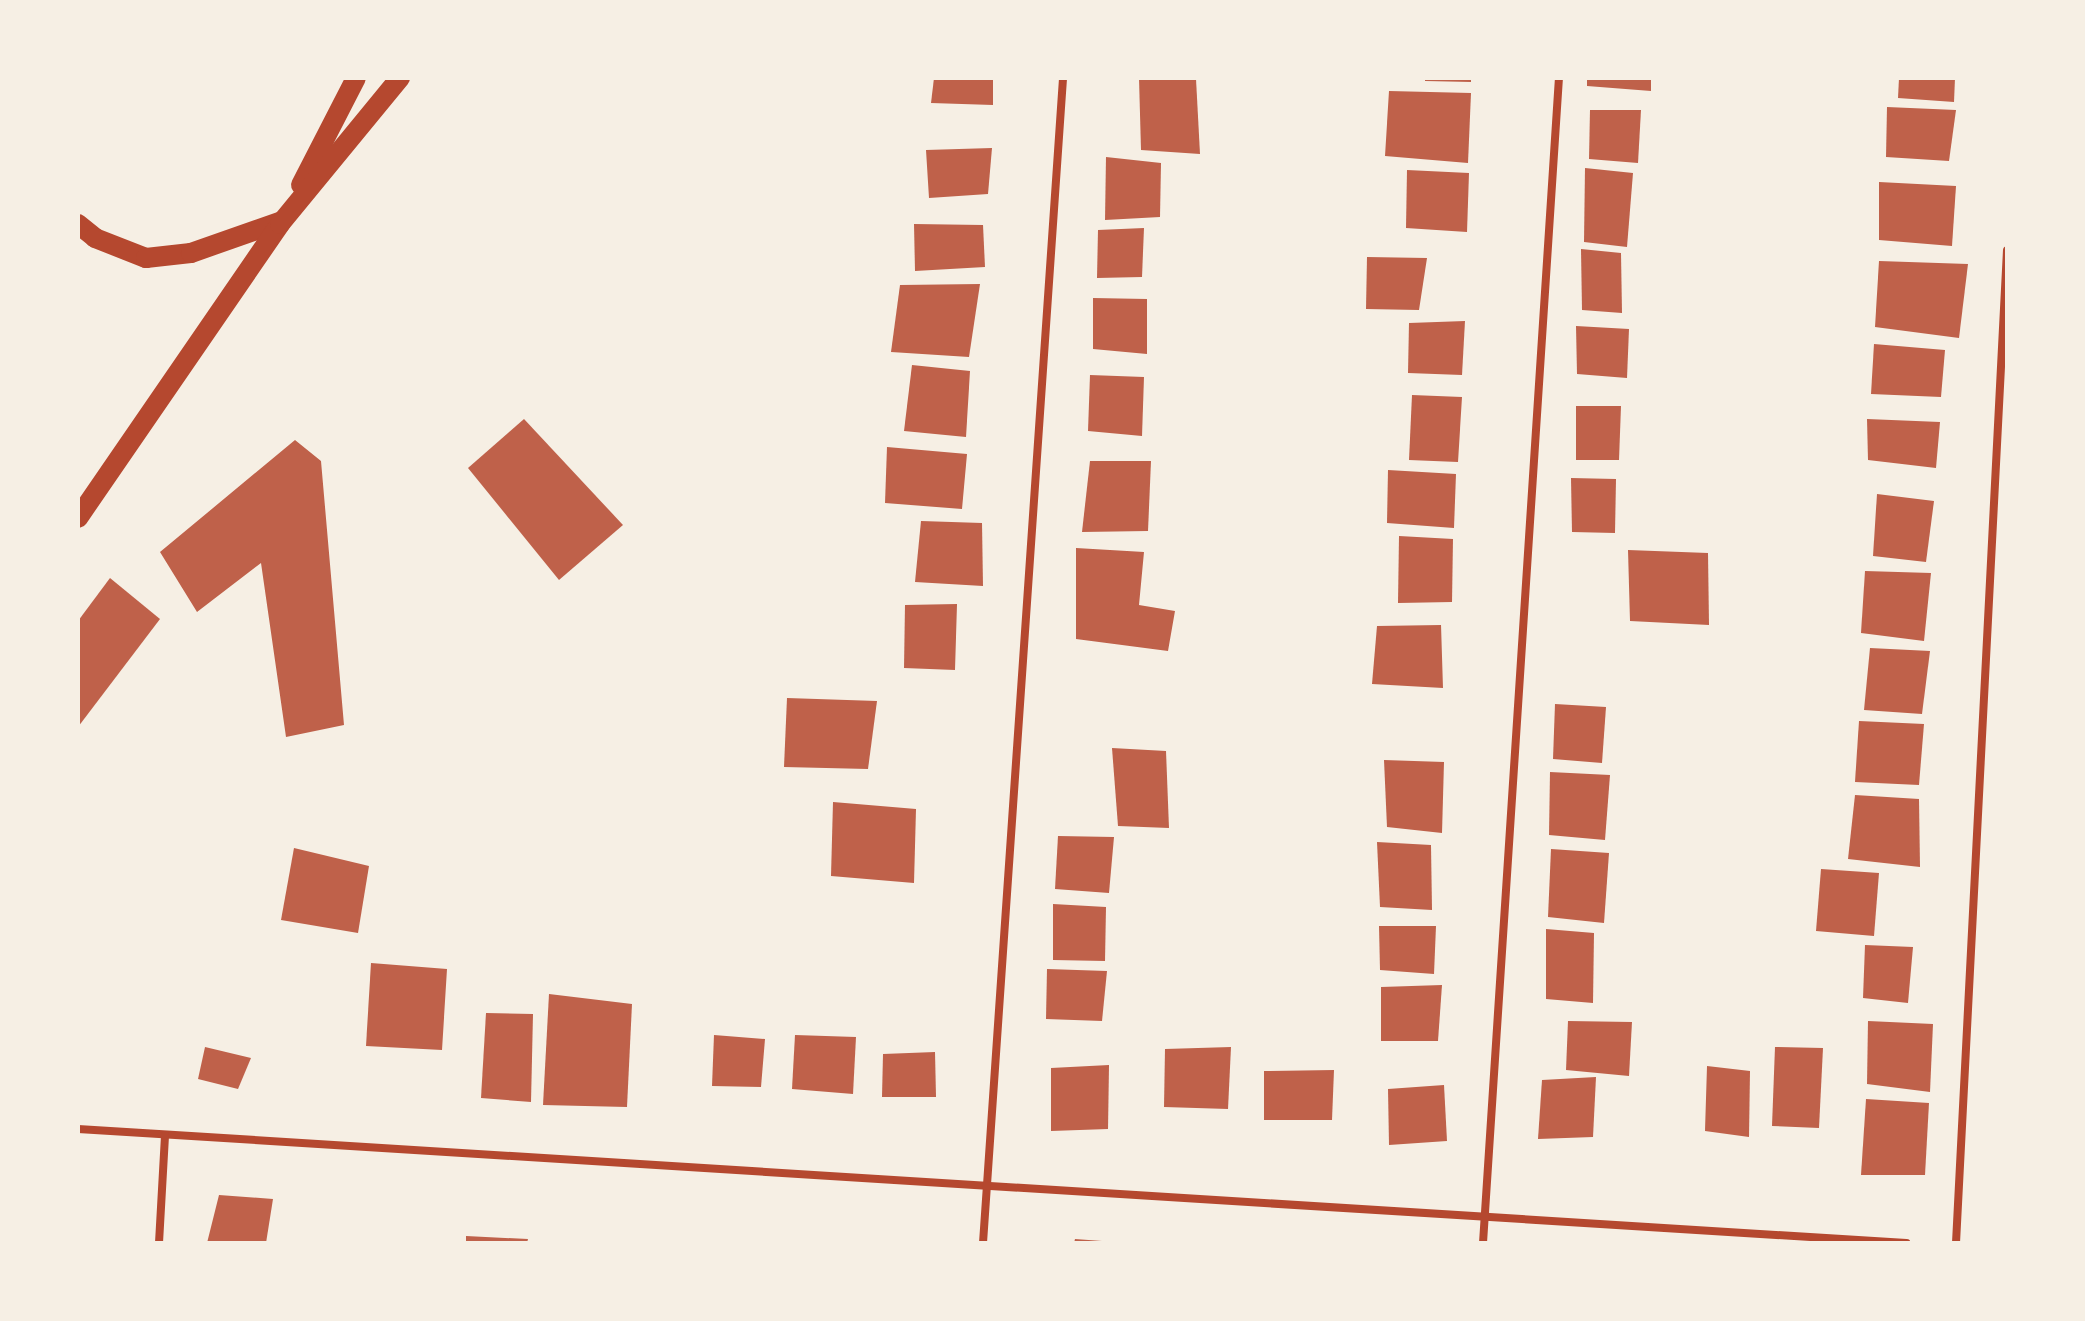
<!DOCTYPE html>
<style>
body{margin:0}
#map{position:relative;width:2085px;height:1321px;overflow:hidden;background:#f6efe4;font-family:"PT Sans Narrow",sans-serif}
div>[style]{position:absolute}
.building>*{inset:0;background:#bf614a}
.minor>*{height:8px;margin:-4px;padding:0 4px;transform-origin:4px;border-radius:4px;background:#b5482f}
.primary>*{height:20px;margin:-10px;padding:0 10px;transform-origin:10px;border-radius:10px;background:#b5482f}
span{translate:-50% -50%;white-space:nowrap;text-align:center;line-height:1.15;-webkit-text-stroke:6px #f6efe4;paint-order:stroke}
.frame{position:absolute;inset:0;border:80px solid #f6efe4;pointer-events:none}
</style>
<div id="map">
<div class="building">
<i style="clip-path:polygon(934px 78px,993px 78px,993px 105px,931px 103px)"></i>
<i style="clip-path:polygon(1139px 78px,1196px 79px,1200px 154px,1141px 150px)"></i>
<i style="clip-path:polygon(1425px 78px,1471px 78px,1471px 82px,1425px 81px)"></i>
<i style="clip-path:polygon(1587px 78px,1651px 78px,1651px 91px,1587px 86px)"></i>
<i style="clip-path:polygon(1899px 78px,1955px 78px,1954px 102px,1898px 98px)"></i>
<i style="clip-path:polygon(1389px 91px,1471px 93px,1468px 163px,1385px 156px)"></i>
<i style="clip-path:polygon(1887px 107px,1956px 110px,1949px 161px,1886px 157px)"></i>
<i style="clip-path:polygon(1590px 110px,1641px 110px,1638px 163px,1589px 159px)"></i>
<i style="clip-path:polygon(992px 148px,988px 194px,929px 198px,926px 150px)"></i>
<i style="clip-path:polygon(1106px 157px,1161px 163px,1160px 217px,1105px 220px)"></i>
<i style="clip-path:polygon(1585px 168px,1633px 173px,1627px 247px,1584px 242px)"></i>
<i style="clip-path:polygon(1407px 170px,1469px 173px,1467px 232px,1406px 228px)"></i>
<i style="clip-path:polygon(1879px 182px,1956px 186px,1952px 246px,1879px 240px)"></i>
<i style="clip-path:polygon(914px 224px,983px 225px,985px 267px,915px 271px)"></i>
<i style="clip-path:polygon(1144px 228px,1142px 277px,1097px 278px,1098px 230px)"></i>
<i style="clip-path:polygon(1581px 249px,1621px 253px,1622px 313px,1582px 310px)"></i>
<i style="clip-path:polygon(1367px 257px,1427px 258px,1419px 310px,1366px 309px)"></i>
<i style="clip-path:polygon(1879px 261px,1968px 264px,1959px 338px,1875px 327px)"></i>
<i style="clip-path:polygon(980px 284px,969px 357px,891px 352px,900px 285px)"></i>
<i style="clip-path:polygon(1093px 298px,1147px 299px,1147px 354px,1093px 349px)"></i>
<i style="clip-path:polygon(1465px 321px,1462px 375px,1408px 373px,1409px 323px)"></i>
<i style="clip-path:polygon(1576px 326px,1629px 329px,1627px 378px,1577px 374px)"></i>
<i style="clip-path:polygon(1874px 344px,1945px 350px,1941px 397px,1871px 394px)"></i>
<i style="clip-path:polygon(912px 365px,970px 371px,966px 437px,904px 431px)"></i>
<i style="clip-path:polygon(1090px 375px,1144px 377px,1142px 436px,1088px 431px)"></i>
<i style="clip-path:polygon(1412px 395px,1462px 397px,1458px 462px,1409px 460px)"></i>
<i style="clip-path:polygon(1576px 406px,1621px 406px,1619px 460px,1576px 460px)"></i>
<i style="clip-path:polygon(524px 419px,623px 525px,559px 580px,468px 468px)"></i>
<i style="clip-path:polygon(1867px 419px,1940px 422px,1936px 468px,1868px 460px)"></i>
<i style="clip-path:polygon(295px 440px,321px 461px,344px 725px,286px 737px,261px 563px,197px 612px,160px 552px)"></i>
<i style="clip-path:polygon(887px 447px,967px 454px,962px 509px,885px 503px)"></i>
<i style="clip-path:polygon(1090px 461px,1151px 461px,1148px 531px,1082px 532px)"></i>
<i style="clip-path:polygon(1388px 470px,1456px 474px,1454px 528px,1387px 523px)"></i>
<i style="clip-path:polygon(1571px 478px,1616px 479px,1615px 533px,1572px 532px)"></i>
<i style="clip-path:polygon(1877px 494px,1934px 501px,1926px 562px,1873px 556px)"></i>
<i style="clip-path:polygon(921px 521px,982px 523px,983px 586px,915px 582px)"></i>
<i style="clip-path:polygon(1399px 536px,1453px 539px,1452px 602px,1398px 603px)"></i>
<i style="clip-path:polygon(1076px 548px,1144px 552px,1139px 605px,1175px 611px,1168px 651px,1076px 639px)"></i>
<i style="clip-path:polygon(1628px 550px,1708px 553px,1709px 625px,1630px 621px)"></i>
<i style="clip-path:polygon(1865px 571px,1931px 573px,1924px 641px,1861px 633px)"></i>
<i style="clip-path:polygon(110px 578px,160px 619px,78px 727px,78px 621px)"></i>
<i style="clip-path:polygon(957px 604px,955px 670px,904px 668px,905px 605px)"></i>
<i style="clip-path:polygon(1441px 625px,1443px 688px,1372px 684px,1377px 626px)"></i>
<i style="clip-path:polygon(1870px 648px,1930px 651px,1922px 714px,1864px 710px)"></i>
<i style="clip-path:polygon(787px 698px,877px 701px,868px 769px,784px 767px)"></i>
<i style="clip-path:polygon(1555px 704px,1606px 707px,1602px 763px,1553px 759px)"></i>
<i style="clip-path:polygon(1859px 721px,1924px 724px,1919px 785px,1855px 782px)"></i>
<i style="clip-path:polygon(1112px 748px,1166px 751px,1169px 828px,1118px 826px)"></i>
<i style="clip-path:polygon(1384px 760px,1444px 762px,1442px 833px,1387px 827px)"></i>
<i style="clip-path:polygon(1550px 772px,1610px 775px,1605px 840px,1549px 835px)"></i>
<i style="clip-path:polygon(1855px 795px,1919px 799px,1920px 867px,1848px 859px)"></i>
<i style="clip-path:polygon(833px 802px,916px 809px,914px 883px,831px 876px)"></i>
<i style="clip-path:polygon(1058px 836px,1114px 837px,1109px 893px,1055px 889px)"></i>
<i style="clip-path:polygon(1377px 842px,1431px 845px,1432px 910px,1380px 907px)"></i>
<i style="clip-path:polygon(294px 848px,369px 866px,358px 933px,281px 920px)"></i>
<i style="clip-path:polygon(1551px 849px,1609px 853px,1604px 923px,1548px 917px)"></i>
<i style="clip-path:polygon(1821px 869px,1879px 873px,1874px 936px,1816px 931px)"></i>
<i style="clip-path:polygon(1053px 904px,1106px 907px,1105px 961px,1053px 960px)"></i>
<i style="clip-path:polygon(1379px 926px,1436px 926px,1434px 974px,1380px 970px)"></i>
<i style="clip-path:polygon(1546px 929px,1594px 933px,1593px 1003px,1546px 999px)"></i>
<i style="clip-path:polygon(1865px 945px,1913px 947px,1908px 1003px,1863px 998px)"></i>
<i style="clip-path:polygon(371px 963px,447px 969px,442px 1050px,366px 1046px)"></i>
<i style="clip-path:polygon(1047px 969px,1107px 971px,1102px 1021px,1046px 1019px)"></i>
<i style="clip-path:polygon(1442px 985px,1438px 1041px,1381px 1041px,1381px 987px)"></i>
<i style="clip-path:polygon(549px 994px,632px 1004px,627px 1107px,543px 1105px)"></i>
<i style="clip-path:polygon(486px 1013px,533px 1014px,531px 1102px,481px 1098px)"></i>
<i style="clip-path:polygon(1568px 1021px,1632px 1022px,1629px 1076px,1566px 1070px)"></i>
<i style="clip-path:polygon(1868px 1021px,1933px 1024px,1930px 1092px,1867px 1084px)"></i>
<i style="clip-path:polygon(714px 1035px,765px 1039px,761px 1087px,712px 1086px)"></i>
<i style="clip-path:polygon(795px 1035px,856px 1037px,853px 1094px,792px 1089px)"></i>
<i style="clip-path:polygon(205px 1047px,251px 1058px,238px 1089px,198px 1079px)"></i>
<i style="clip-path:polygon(1231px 1047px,1228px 1109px,1164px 1107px,1165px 1049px)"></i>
<i style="clip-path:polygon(1775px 1047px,1823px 1048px,1819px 1128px,1772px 1126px)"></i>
<i style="clip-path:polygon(935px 1052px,936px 1097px,882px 1097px,883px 1054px)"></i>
<i style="clip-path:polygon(1109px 1065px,1108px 1129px,1051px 1131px,1051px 1068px)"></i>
<i style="clip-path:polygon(1707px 1066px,1750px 1071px,1749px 1137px,1705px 1131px)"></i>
<i style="clip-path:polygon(1334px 1070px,1332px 1120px,1264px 1120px,1264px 1071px)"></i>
<i style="clip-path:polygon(1596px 1077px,1593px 1137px,1538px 1139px,1542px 1080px)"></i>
<i style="clip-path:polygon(1444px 1085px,1447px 1141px,1389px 1145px,1388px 1089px)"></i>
<i style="clip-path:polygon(1866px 1099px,1929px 1103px,1925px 1175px,1861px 1175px)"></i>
<i style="clip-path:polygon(219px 1195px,273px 1199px,266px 1243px,207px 1243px)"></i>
<i style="clip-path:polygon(466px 1236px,528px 1239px,527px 1243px,466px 1243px)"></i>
<i style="clip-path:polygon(1075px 1239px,1102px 1241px,1102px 1243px,1074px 1243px)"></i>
</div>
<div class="minor">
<i style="left:78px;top:1129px;width:1832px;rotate:3.57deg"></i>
<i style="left:159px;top:1243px;width:108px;rotate:-86.8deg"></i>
<i style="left:983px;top:1243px;width:1168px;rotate:-86.07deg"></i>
<i style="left:1483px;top:1243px;width:1167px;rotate:-86.27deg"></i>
<i style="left:1956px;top:1243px;width:994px;rotate:-87.06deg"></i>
</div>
<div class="primary">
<i style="left:301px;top:185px;width:120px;rotate:-62.8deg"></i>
<i style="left:78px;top:224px;width:22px;rotate:39deg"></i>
<i style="left:95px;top:238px;width:55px;rotate:21.4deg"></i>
<i style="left:146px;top:258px;width:45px;rotate:-6.3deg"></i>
<i style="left:191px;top:253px;width:96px;rotate:-19.4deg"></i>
<i style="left:78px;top:518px;width:357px;rotate:-55.5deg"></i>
<i style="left:280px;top:224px;width:189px;rotate:-50.6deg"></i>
</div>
<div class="frame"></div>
</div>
